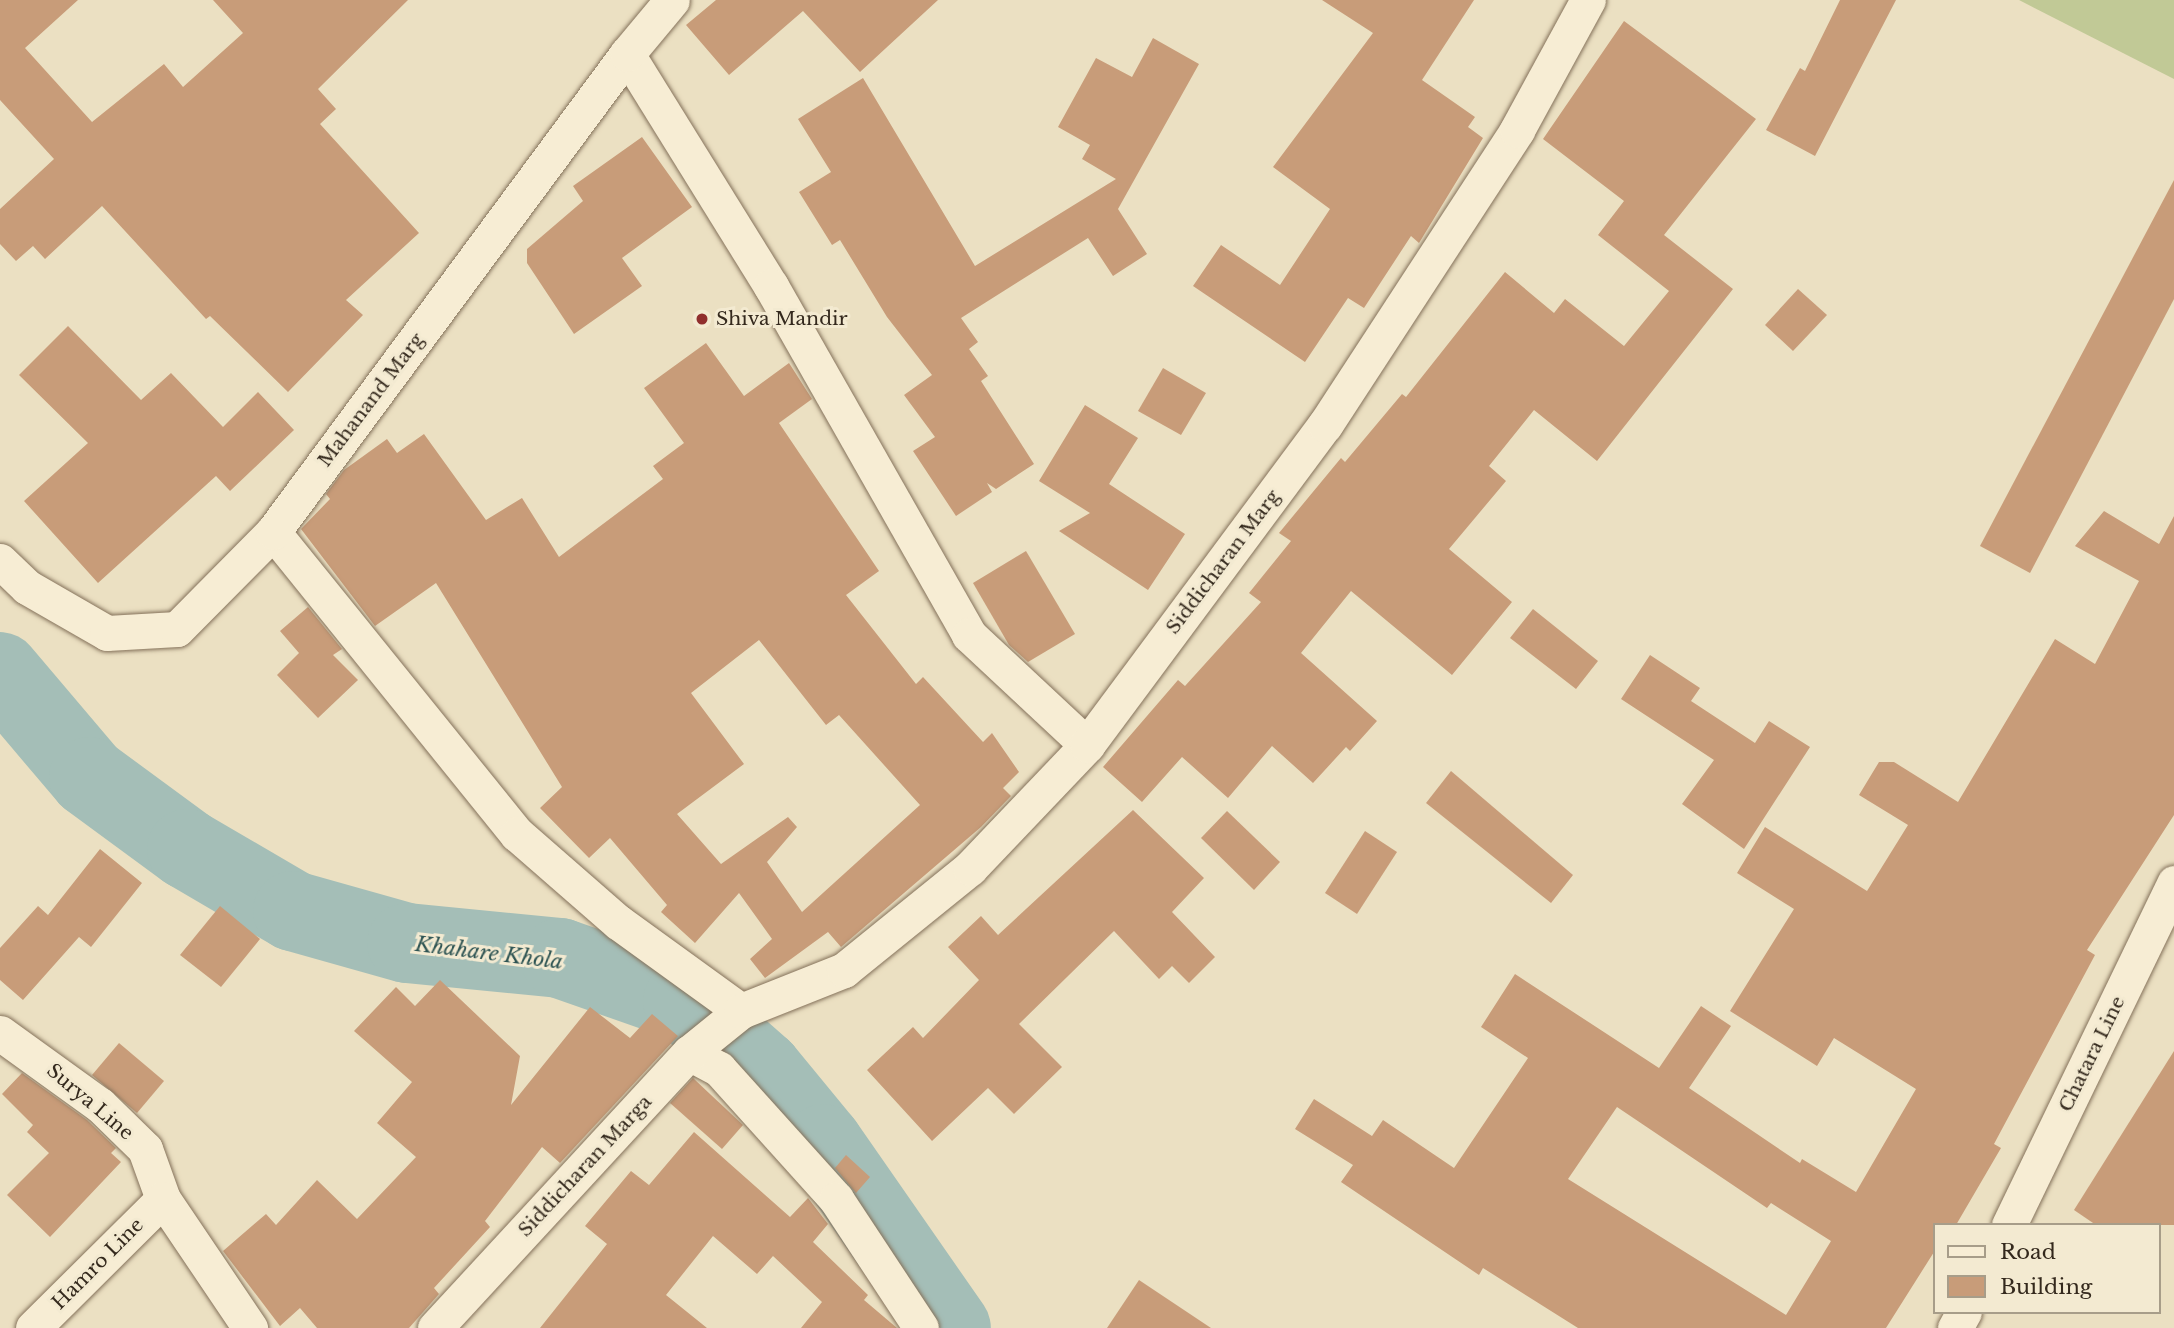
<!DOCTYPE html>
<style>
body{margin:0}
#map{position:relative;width:2174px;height:1328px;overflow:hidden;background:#ebe0c2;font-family:"Libre Baskerville",serif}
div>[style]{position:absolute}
.green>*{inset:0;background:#c1c996}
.river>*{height:80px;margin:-40px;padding:0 40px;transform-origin:40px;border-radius:40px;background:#a4beb7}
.building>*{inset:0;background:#c89c79}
.roads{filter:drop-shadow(0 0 2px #84715a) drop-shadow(0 0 2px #84715a)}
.minor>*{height:35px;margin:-17.5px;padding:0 17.5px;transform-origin:17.5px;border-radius:17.5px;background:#f7edd4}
.dots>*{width:19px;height:19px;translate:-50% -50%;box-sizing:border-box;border:4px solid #f3ead1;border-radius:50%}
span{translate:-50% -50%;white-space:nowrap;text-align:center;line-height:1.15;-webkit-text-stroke:6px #f3ead1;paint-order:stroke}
.poi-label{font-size:19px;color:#34291d}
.left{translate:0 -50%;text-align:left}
.street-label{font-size:19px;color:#34291d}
.water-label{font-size:21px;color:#2d5352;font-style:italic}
.legend{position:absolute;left:1933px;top:1223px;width:228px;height:91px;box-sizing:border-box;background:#f3ead1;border:2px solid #a79d89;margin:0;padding:9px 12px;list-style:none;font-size:21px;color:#34291d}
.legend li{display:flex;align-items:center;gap:14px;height:35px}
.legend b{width:35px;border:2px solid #a79d89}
</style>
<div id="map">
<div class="green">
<i style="clip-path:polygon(2019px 0,2174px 0,2174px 79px)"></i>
</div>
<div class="river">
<i style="left:0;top:672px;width:138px;rotate:49.7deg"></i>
<i style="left:89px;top:777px;width:122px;rotate:36.3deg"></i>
<i style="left:187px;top:849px;width:123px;rotate:30.3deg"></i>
<i style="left:293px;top:911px;width:118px;rotate:15.7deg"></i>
<i style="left:407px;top:943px;width:154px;rotate:5.6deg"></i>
<i style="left:560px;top:958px;width:130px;rotate:19.3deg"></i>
<i style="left:683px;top:1001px;width:105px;rotate:41.1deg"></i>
<i style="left:762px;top:1070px;width:96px;rotate:50.5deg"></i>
<i style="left:823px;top:1144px;width:224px;rotate:55.2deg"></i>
</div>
<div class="building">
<i style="clip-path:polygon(0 0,78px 0,25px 48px,92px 122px,164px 64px,183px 87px,243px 33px,213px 0,408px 0,318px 89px,336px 109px,320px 124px,419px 233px,346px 300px,363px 315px,288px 392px,210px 316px,206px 319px,102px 206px,45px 259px,33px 246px,16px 261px,0 244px,0 209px,54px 159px,0 100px)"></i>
<i style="clip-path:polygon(716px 0,938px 0,860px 72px,803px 11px,729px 75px,686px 25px)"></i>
<i style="clip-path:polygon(1322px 0,1474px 0,1422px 80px,1475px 117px,1468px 127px,1483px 138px,1419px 243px,1411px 236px,1364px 308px,1348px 298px,1305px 362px,1193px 286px,1221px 245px,1280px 285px,1330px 209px,1273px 167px,1373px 33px)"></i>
<i style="clip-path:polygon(1840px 0,1896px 0,1815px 156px,1766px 130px,1800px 68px,1805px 71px)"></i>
<i style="clip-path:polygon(1624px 21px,1756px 119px,1664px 235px,1733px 289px,1597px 461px,1534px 410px,1489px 466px,1506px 481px,1449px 549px,1512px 602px,1452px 675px,1351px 591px,1301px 653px,1377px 721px,1350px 751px,1346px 747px,1313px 783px,1272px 746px,1228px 798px,1182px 757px,1142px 802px,1103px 767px,1178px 680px,1185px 686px,1261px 602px,1249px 593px,1291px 541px,1279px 533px,1341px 458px,1345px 462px,1402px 394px,1406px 397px,1505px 272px,1554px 313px,1565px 299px,1624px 346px,1669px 291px,1598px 235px,1624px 201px,1543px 139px)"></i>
<i style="clip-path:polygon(1153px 38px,1199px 64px,1118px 209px,1147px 254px,1113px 276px,1088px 238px,961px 318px,978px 342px,969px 349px,988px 376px,981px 381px,1034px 464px,996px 489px,987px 483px,992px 492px,956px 516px,913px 451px,935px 437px,904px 395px,932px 375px,887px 317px,840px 240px,832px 245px,799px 192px,831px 172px,798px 119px,863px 78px,975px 266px,1116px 179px,1082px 159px,1090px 145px,1058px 127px,1096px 58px,1132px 77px)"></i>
<i style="clip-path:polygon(642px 137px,692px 207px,622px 258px,642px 286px,574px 334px,527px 263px,527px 249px,583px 201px,573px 186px)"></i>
<i style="clip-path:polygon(2174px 180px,2174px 299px,2030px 573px,1980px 546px)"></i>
<i style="clip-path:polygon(1798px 289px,1827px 315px,1793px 351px,1765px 325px)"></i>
<i style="clip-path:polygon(68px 326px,141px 400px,171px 373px,223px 427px,258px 392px,294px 430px,230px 491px,216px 476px,98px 583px,24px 501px,88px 443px,19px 375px)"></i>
<i style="clip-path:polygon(evenodd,706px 343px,744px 396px,789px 363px,812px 399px,779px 423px,879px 571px,846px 595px,916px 684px,923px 677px,983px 742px,992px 733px,1019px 772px,1003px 788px,1011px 796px,981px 827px,841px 947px,828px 932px,765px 978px,750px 959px,772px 939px,739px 893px,695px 943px,661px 912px,667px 905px,610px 838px,589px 858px,540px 808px,562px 787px,436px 583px,375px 626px,301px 529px,330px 499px,326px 494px,344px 470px,387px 439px,397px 453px,424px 434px,486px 520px,522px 498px,559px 557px,663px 479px,653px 466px,684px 443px,644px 388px,706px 343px,759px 640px,826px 725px,839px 715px,920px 805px,802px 912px,767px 862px,797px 827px,788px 817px,721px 864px,677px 814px,744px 764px,691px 693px,759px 640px)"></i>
<i style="clip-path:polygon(1163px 368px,1206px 393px,1181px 435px,1138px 411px)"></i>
<i style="clip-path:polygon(1085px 405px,1138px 438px,1109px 484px,1185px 534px,1148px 590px,1059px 531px,1090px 513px,1039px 481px)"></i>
<i style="clip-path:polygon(evenodd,2104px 511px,2159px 544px,2174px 516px,2174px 815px,2087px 950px,2095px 955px,1994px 1144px,2001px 1148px,1956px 1225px,1934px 1225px,1934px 1252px,1886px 1328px,1578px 1328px,1483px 1268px,1479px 1275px,1341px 1182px,1353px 1165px,1295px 1129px,1314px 1099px,1372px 1136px,1383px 1120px,1454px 1168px,1528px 1058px,1481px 1027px,1515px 974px,1659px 1068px,1701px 1006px,1731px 1026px,1689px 1088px,1800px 1163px,1802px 1159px,1856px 1192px,1916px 1089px,1834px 1038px,1817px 1066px,1730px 1011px,1794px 909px,1737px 873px,1765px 827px,1867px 891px,1908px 825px,1859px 795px,1879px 762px,1894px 762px,1958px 802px,2055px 639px,2095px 664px,2139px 581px,2075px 546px,2104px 511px,1617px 1107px,1767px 1208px,1771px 1203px,1831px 1241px,1786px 1315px,1568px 1179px,1617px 1107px)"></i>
<i style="clip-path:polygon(1026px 551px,1075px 634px,1028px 662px,1009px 645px,973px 583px)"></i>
<i style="clip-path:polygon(308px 607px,342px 649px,333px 655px,358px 680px,318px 718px,277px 675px,299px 653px,280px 631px)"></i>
<i style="clip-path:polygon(1533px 609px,1598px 661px,1576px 689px,1510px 638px)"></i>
<i style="clip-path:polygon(1650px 655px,1700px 688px,1691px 701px,1755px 743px,1769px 721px,1810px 747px,1744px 849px,1682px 804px,1714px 760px,1621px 699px)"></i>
<i style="clip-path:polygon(1451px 771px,1573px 875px,1551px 903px,1426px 803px)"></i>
<i style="clip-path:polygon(1133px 810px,1204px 878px,1172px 912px,1215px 957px,1189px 983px,1172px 966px,1159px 979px,1114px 931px,1019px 1024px,1062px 1067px,1014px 1114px,988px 1088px,932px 1141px,867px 1070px,913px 1027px,923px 1038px,979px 980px,948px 947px,981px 916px,998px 935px)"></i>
<i style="clip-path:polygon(1227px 811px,1280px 862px,1254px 890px,1201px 838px)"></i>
<i style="clip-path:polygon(1365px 831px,1397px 852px,1357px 914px,1325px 893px)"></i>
<i style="clip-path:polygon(100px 849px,142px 883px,91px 947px,79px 937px,23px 1000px,0 980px,0 948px,38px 906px,48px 915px)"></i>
<i style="clip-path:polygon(220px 906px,260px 939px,221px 987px,180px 955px)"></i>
<i style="clip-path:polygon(440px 980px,520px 1056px,511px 1105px,590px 1007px,630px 1038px,652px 1014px,678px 1036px,560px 1163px,542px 1147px,485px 1221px,490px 1227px,434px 1288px,439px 1294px,409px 1328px,317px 1328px,300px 1308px,280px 1326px,223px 1251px,266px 1214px,276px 1225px,317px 1180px,357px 1219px,416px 1157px,377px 1123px,412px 1082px,354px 1031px,396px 987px,415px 1006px)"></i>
<i style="clip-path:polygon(119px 1043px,164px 1081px,137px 1113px,92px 1075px)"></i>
<i style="clip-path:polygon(2174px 1051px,2174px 1225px,2096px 1225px,2074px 1210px)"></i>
<i style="clip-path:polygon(22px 1073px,87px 1120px,116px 1148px,111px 1153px,121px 1162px,50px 1237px,7px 1195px,49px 1153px,27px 1132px,33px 1125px,2px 1094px)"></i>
<i style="clip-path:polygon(693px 1078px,743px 1125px,722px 1149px,670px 1103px)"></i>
<i style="clip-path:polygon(694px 1132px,790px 1217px,808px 1198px,828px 1224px,813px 1242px,868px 1295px,864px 1300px,897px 1328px,801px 1328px,822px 1302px,773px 1256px,757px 1274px,713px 1236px,666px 1295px,707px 1328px,540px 1328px,607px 1244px,585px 1226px,631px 1171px,649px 1185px)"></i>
<i style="clip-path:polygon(846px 1155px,870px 1177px,856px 1193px,835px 1168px)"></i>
<i style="clip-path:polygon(1139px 1280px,1211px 1328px,1107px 1328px)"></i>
</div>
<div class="roads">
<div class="minor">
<i style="left:627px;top:54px;width:273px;rotate:58.2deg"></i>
<i style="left:771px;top:286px;width:401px;rotate:60.4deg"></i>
<i style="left:969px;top:635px;width:161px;rotate:43deg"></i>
<i style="left:273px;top:532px;width:388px;rotate:51.1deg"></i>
<i style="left:517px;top:834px;width:134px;rotate:41.1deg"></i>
<i style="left:618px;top:922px;width:152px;rotate:35.9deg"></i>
<i style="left:0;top:561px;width:37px;rotate:44deg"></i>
<i style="left:27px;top:587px;width:92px;rotate:29.9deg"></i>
<i style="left:107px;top:633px;width:70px;rotate:-3.3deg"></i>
<i style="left:177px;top:629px;width:136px;rotate:-45.3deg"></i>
<i style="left:273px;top:532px;width:595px;rotate:-53.48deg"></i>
<i style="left:627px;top:54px;width:70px;rotate:-50.2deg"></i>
<i style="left:0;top:1033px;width:123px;rotate:35.8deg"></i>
<i style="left:100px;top:1105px;width:63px;rotate:44.4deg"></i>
<i style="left:145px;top:1149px;width:53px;rotate:70.2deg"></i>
<i style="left:163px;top:1199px;width:156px;rotate:56deg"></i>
<i style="left:689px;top:1053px;width:34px;rotate:28deg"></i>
<i style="left:719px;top:1069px;width:175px;rotate:48deg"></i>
<i style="left:836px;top:1199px;width:154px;rotate:56.6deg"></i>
<i style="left:2009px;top:1225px;width:380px;rotate:-64.2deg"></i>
<i style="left:33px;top:1328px;width:183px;rotate:-44.8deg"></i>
<i style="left:435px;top:1328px;width:374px;rotate:-47.3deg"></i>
<i style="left:689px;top:1053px;width:67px;rotate:-38.9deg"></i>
<i style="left:741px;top:1011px;width:111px;rotate:-21.7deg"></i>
<i style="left:844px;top:970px;width:162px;rotate:-39deg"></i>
<i style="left:970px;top:868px;width:170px;rotate:-46.4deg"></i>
<i style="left:1087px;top:745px;width:399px;rotate:-53.4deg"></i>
<i style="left:1325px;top:425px;width:352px;rotate:-56.9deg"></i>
<i style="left:1517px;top:130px;width:148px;rotate:-61.4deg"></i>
<i style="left:1955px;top:1328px;width:18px;rotate:-61deg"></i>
</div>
</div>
<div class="dots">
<i style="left:702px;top:319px;background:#902f2d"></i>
</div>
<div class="poi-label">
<span class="left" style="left:716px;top:319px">Shiva Mandir</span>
</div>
<div class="street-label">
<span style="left:371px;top:400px;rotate:-53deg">Mahanand Marg</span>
<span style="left:1223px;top:562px;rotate:-53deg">Siddicharan Marg</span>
<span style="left:2092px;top:1054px;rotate:-64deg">Chatara Line</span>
<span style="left:90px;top:1102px;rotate:40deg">Surya Line</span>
<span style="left:585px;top:1166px;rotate:-47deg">Siddicharan Marga</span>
<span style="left:98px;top:1264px;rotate:-45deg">Hamro Line</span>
</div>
<div class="water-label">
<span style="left:489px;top:953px;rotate:7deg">Khahare Khola</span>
</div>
<ul class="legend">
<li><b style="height:9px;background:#f7edd4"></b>Road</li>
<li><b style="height:19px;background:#c89c79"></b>Building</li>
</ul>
</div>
